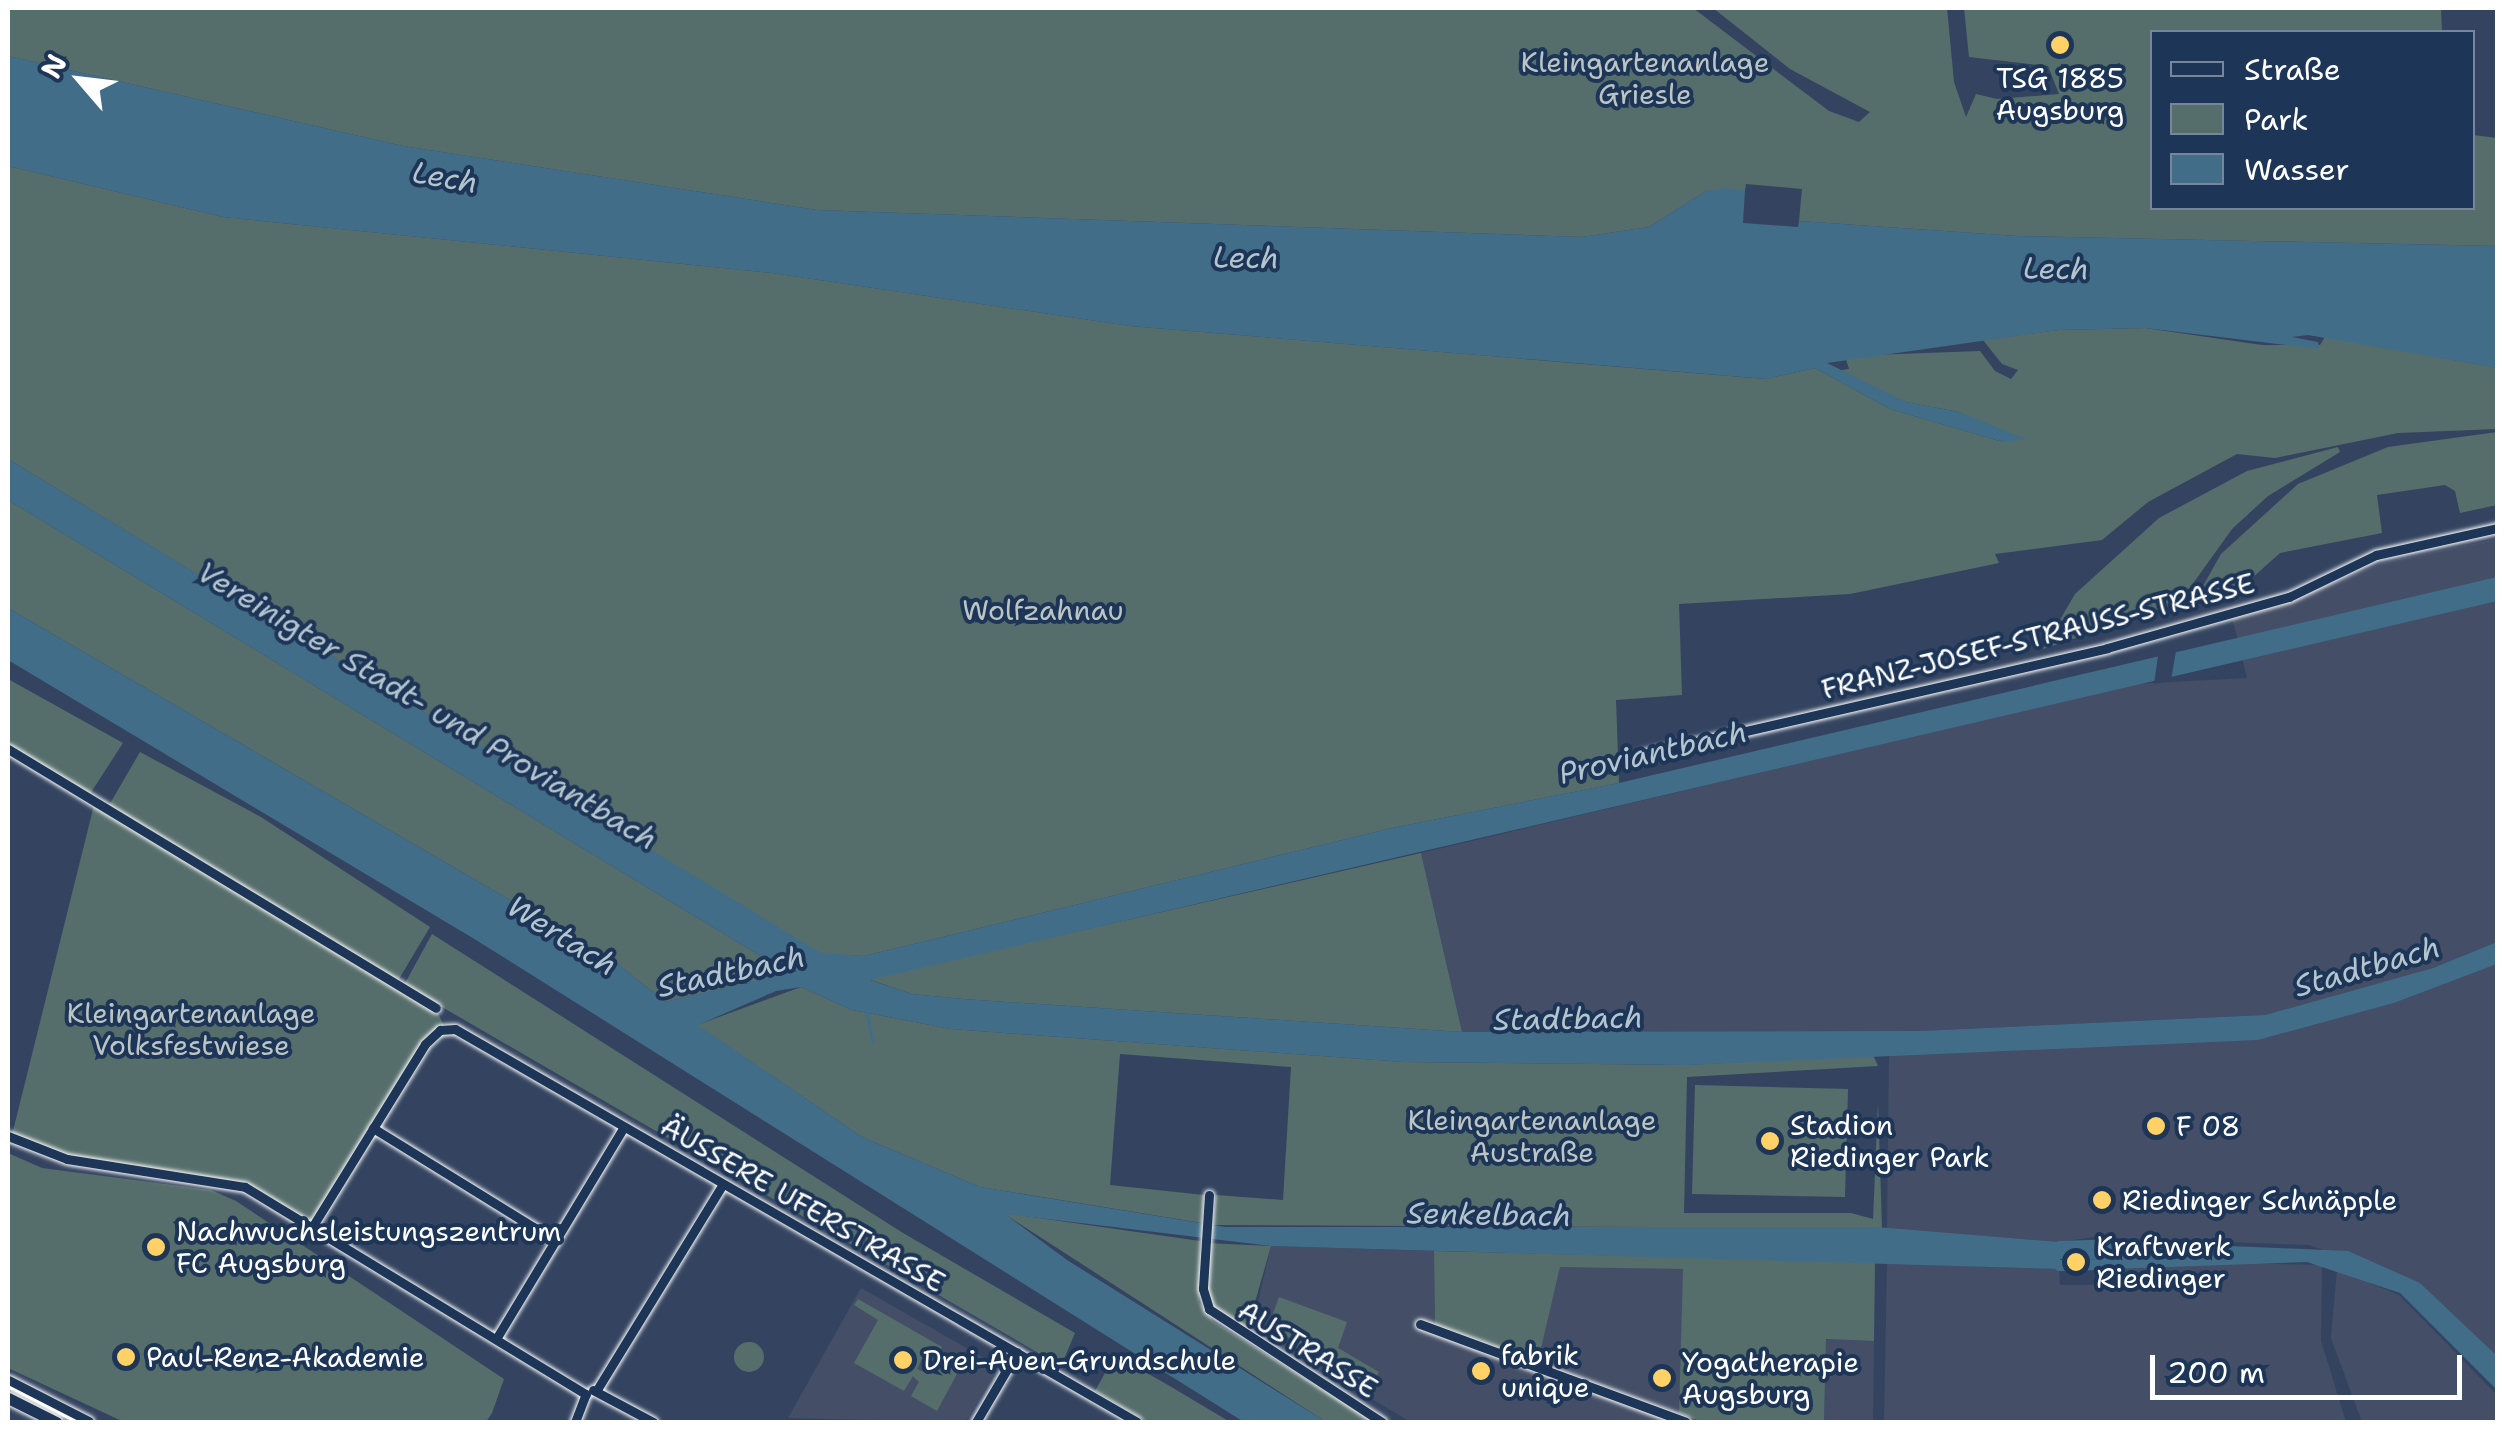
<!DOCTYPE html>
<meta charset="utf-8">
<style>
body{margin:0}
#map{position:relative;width:2505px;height:1430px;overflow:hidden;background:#344460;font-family:"Shantell Sans",sans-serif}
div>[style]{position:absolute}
.built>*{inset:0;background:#444f67}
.green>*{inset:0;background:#566e6b}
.round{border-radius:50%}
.water>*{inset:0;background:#426d88}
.pier>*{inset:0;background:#344460}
.stream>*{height:2.5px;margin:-1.25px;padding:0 1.25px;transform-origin:1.25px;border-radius:1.25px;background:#426d88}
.canal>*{height:11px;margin:-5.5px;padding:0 5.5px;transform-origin:5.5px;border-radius:5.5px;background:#426d88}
.roads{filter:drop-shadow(0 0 2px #fff) drop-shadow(0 0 2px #fff)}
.street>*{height:9px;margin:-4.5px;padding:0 4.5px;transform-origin:4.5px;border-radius:4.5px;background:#1d3557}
.secondary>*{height:11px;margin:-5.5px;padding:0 5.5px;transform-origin:5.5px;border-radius:5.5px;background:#1d3557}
.tram>*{height:2.5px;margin:-1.25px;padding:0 1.25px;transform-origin:1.25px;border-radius:1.25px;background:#fff}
.dots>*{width:28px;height:28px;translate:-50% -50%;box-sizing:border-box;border:5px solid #1d3557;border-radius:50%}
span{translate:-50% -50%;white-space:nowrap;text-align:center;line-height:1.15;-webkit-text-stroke:8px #1d3557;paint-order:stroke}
.park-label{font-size:28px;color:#bbc5c4}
.poi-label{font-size:28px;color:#fff}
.left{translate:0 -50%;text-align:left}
.street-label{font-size:28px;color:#fff}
.water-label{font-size:30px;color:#b3c5cf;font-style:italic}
.frame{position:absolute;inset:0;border:10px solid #fff;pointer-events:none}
.legend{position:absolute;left:2150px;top:30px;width:325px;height:180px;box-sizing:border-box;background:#1d3557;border:2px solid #77869a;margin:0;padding:12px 18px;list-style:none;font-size:30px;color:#fff}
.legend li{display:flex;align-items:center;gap:20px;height:50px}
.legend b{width:50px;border:2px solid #77869a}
.north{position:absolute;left:30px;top:30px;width:100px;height:100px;-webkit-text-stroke:8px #1d3557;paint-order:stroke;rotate:298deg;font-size:28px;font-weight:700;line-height:40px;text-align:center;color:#fff}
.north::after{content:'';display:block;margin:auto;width:35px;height:45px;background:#fff;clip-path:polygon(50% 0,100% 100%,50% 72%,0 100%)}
.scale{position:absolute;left:2150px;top:1355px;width:312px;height:45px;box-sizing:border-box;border:5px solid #fff;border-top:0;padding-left:12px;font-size:30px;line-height:35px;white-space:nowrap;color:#fff;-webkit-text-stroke:8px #1d3557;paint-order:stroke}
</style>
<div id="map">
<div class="built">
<i style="clip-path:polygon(2497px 539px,2497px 942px,2433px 968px,2265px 1015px,1921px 1031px,1462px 1032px,1421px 853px,2135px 684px,2247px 678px,2231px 613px,2272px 608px,2385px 562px)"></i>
<i style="clip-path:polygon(2497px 964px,2497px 1357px,2420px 1283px,2309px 1245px,2094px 1237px,2059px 1242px,1887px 1229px,1889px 1052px,2258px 1040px,2394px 1003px)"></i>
<i style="clip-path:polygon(1271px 1246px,1434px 1251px,1435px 1324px,1537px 1361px,1560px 1266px,1684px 1269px,1679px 1413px,1544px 1364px,1541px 1370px,1677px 1422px,1411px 1422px,1265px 1337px,1253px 1324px)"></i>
<i style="clip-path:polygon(2194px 1262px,2322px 1265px,2321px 1341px,2346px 1422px,1884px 1422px,1887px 1263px,2059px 1269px,2060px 1285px,2092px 1285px,2111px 1269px)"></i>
<i style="clip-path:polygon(2337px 1270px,2399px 1295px,2497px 1395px,2497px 1422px,2362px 1422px,2331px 1338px)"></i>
<i style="clip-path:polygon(861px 1288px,998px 1366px,965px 1422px,788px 1418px)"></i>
<i style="clip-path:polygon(1826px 1339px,1874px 1341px,1873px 1422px,1824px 1422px)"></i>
</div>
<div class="green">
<i style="clip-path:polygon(8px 8px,1693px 8px,1829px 111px,1859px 122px,1870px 112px,1790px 69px,1713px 8px,1947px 8px,1954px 82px,1966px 117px,1976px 94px,1997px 99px,2059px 94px,2048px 66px,1969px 57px,1964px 8px,2441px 8px,2442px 32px,2152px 32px,2152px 208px,2472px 208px,2473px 135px,2497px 138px,2497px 246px,2017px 236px,1799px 221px,1802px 189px,1746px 184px,1745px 190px,1706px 191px,1649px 227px,1582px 237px,817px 210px,403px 146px,8px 56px)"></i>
<i style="clip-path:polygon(8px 166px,223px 217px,772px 273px,1130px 326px,1765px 379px,1815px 368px,1890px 409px,2003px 442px,2002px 433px,1959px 412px,1906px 402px,1834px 371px,1849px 369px,1845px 356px,1980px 351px,1995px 371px,2011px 379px,2018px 370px,2002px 364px,1983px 340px,2059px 330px,2145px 328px,2262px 345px,2320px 345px,2325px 337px,2498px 368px,2497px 429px,2398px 433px,2275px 458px,2237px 454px,2148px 502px,2102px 540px,1995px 554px,1999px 563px,1850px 594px,1679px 604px,1682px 695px,1616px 700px,1619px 783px,1392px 828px,864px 956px,821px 954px,8px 459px)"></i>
<i style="clip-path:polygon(2497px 432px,2497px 505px,2460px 513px,2455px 491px,2445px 485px,2377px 495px,2382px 533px,2280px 553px,2233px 595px,2194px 602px,2221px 554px,2298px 484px,2388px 447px)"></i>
<i style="clip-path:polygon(2338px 447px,2340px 452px,2268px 496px,2232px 529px,2179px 603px,2043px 649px,2075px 594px,2159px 518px,2247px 471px)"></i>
<i style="clip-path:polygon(8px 500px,772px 963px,779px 976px,665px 1002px,613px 960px,8px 608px)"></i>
<i style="clip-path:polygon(8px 679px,123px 743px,88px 797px,8px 749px)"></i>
<i style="clip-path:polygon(140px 752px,261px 817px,430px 927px,396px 984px,436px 1008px,445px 1029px,433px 1034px,314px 1224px,245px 1187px,67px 1159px,11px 1139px,95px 801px,108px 807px)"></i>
<i style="clip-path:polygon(1421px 853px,1462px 1032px,963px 999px,912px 994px,868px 979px)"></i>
<i style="clip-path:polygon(432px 934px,903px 1233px,1075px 1333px,1061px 1366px,404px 985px)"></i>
<i style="clip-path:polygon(801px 987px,852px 1010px,951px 1029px,1404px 1062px,1687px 1065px,1873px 1055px,1878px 1066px,1687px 1077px,1684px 1213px,1851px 1213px,1873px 1219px,1878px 1103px,1882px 1228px,1213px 1225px,1216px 1195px,1283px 1200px,1291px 1067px,1120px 1054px,1110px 1185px,1204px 1195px,1202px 1223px,980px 1187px,862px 1137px,697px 1025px)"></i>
<i style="clip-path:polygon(1695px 1085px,1848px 1089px,1845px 1197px,1692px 1194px)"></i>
<i style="clip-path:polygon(8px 1153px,42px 1168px,211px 1190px,236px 1201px,504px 1379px,492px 1413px,486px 1422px,124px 1422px,8px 1368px)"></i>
<i style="clip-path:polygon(1003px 1213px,1200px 1241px,1199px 1302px,1213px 1321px,1374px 1422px,1326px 1422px)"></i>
<i style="clip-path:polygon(1206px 1243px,1271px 1246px,1245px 1337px,1215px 1317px,1203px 1289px)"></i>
<i style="clip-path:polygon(1434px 1251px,1875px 1262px,1874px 1341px,1826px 1339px,1824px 1422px,1702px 1422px,1679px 1413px,1683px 1269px,1560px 1267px,1538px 1361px,1435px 1324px)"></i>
<i style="clip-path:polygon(1279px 1297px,1347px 1322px,1338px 1348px,1379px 1372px,1367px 1392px,1291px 1346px,1293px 1339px,1267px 1330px)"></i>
<i style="clip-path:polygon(858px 1299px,942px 1347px,938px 1353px,928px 1348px,917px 1369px,924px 1372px,932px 1358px,947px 1366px,955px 1354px,965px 1359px,937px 1411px,911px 1396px,919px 1382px,913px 1376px,904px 1391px,854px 1363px,878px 1320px,854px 1305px)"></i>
<i class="round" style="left:734px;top:1342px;width:30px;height:30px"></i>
<i style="clip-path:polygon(1115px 1355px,1168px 1385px,1230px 1422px,1148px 1422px,1095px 1391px)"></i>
</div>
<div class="water">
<i style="clip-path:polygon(8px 56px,403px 146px,817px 210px,1582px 237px,1649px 227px,1706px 191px,1724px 188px,1745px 190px,1743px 223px,1798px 227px,1799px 221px,2017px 236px,2497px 246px,2497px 368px,2308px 335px,2292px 337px,2318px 342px,2319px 349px,2145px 328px,2059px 330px,1827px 363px,1906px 402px,1959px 412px,2026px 439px,2003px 442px,1890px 409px,1815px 368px,1766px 379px,1130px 326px,772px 273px,223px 217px,8px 166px)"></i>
<i style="clip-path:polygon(8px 459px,821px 953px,864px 956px,1392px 828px,1619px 783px,2497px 577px,2497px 601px,870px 980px,912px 994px,963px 999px,1462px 1032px,1921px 1031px,2265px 1015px,2433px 968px,2497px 942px,2497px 964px,2394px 1003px,2258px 1040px,1687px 1065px,1404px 1062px,951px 1029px,852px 1010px,801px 987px,776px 991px,698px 1025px,862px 1137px,980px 1187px,1225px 1227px,1876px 1227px,2059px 1242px,2060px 1250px,2096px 1251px,2113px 1241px,2348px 1251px,2420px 1283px,2497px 1356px,2497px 1390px,2400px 1293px,2307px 1262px,2111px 1269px,2096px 1259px,2060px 1259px,2059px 1269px,1271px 1246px,1005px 1214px,1067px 1260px,1326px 1422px,1244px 1422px,476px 940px,8px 660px,8px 608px,613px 960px,665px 1002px,779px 975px,772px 963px,8px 500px)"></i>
</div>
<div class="pier">
<i style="clip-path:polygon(2177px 645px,2171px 680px,2154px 684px,2159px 649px)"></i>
</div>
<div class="stream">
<i style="left:867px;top:1013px;width:29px;rotate:78deg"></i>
</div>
<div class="canal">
<i style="left:2059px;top:1246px;width:38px;rotate:-2deg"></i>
<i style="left:2097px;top:1245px;width:17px;rotate:33deg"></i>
<i style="left:2111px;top:1254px;width:13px;rotate:129deg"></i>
<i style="left:2103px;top:1264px;width:44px;rotate:178.7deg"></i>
</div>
<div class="roads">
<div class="street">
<i style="left:8px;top:749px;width:500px;rotate:31.18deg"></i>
<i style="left:1641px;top:755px;width:478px;rotate:-12.9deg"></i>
<i style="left:2107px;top:648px;width:189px;rotate:-15.7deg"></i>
<i style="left:2289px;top:597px;width:97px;rotate:-25.8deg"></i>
<i style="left:2376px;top:555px;width:125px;rotate:-12.5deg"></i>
<i style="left:373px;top:1128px;width:215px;rotate:31.7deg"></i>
<i style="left:8px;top:1136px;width:63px;rotate:21.3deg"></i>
<i style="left:67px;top:1159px;width:180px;rotate:8.9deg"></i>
<i style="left:245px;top:1187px;width:399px;rotate:31.3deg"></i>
<i style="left:1209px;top:1195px;width:94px;rotate:93.7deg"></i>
<i style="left:1203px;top:1289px;width:21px;rotate:73deg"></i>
<i style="left:1209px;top:1309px;width:207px;rotate:33.2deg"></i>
<i style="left:314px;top:1224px;width:211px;rotate:-58.3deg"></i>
<i style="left:425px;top:1044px;width:21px;rotate:-43deg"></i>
<i style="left:440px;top:1030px;width:15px;rotate:-4deg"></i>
<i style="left:455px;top:1029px;width:787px;rotate:29.95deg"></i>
<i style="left:1420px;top:1324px;width:283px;rotate:20.2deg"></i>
<i style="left:496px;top:1339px;width:248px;rotate:-58.9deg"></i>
<i style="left:598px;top:1388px;width:239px;rotate:-58.5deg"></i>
<i style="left:593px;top:1390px;width:68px;rotate:28.1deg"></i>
<i style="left:575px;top:1422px;width:30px;rotate:-69deg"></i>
<i style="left:976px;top:1422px;width:81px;rotate:-59.6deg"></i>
</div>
<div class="secondary">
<i style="left:8px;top:1381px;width:90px;rotate:27.1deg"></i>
<i style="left:8px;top:1398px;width:54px;rotate:26.6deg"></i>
</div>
</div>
<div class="tram">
<i style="left:8px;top:1386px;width:79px;rotate:27.2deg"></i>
</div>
<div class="dots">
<i style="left:2060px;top:45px;background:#ffd166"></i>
<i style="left:2156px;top:1126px;background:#ffd166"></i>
<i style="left:1770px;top:1141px;background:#ffd166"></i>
<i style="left:2102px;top:1200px;background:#ffd166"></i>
<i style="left:156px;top:1247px;background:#ffd166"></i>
<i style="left:2076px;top:1262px;background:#ffd166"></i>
<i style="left:126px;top:1357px;background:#ffd166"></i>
<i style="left:903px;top:1360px;background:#ffd166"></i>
<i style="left:1481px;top:1371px;background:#ffd166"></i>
<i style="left:1662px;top:1378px;background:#ffd166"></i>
</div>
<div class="park-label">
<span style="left:1645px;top:78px">Kleingartenanlage<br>Griesle</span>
<span style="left:1043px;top:610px">Wolfzahnau</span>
<span style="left:191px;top:1029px">Kleingartenanlage<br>Volksfestwiese</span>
<span style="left:1532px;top:1136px">Kleingartenanlage<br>Austraße</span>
</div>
<div class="poi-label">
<span style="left:2060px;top:94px">TSG 1885<br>Augsburg</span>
<span class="left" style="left:1790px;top:1141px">Stadion<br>Riedinger Park</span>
<span class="left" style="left:2176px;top:1126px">F 08</span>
<span class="left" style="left:2122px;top:1200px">Riedinger Schnäpple</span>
<span class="left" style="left:176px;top:1247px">Nachwuchsleistungszentrum<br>FC Augsburg</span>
<span class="left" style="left:2096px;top:1262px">Kraftwerk<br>Riedinger</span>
<span class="left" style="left:1501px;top:1371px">fabrik<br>unique</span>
<span class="left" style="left:146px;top:1357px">Paul-Renz-Akademie</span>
<span class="left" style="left:923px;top:1360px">Drei-Auen-Grundschule</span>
<span class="left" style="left:1682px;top:1378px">Yogatherapie<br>Augsburg</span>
</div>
<div class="street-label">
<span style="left:2038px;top:636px;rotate:-14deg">FRANZ-JOSEF-STRAUSS-STRASSE</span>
<span style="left:803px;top:1204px;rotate:30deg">ÄUSSERE UFERSTRASSE</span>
<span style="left:1308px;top:1349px;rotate:32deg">AUSTRASSE</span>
</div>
<div class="water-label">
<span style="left:445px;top:178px;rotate:10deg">Lech</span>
<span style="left:1246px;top:258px;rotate:1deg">Lech</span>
<span style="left:2056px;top:269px;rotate:1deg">Lech</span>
<span style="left:427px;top:706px;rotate:31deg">Vereinigter Stadt- und Proviantbach</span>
<span style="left:1653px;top:753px;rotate:-13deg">Proviantbach</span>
<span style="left:562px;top:936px;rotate:32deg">Wertach</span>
<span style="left:2367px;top:967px;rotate:-16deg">Stadtbach</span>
<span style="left:731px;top:972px;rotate:-12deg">Stadtbach</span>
<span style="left:1568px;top:1019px;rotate:-1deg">Stadtbach</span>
<span style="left:1489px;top:1215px;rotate:1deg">Senkelbach</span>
</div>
<div class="frame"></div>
<ul class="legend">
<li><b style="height:12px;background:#1d3557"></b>Straße</li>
<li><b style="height:28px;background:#566e6b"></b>Park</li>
<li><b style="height:28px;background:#426d88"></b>Wasser</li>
</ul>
<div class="north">N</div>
<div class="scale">200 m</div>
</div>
